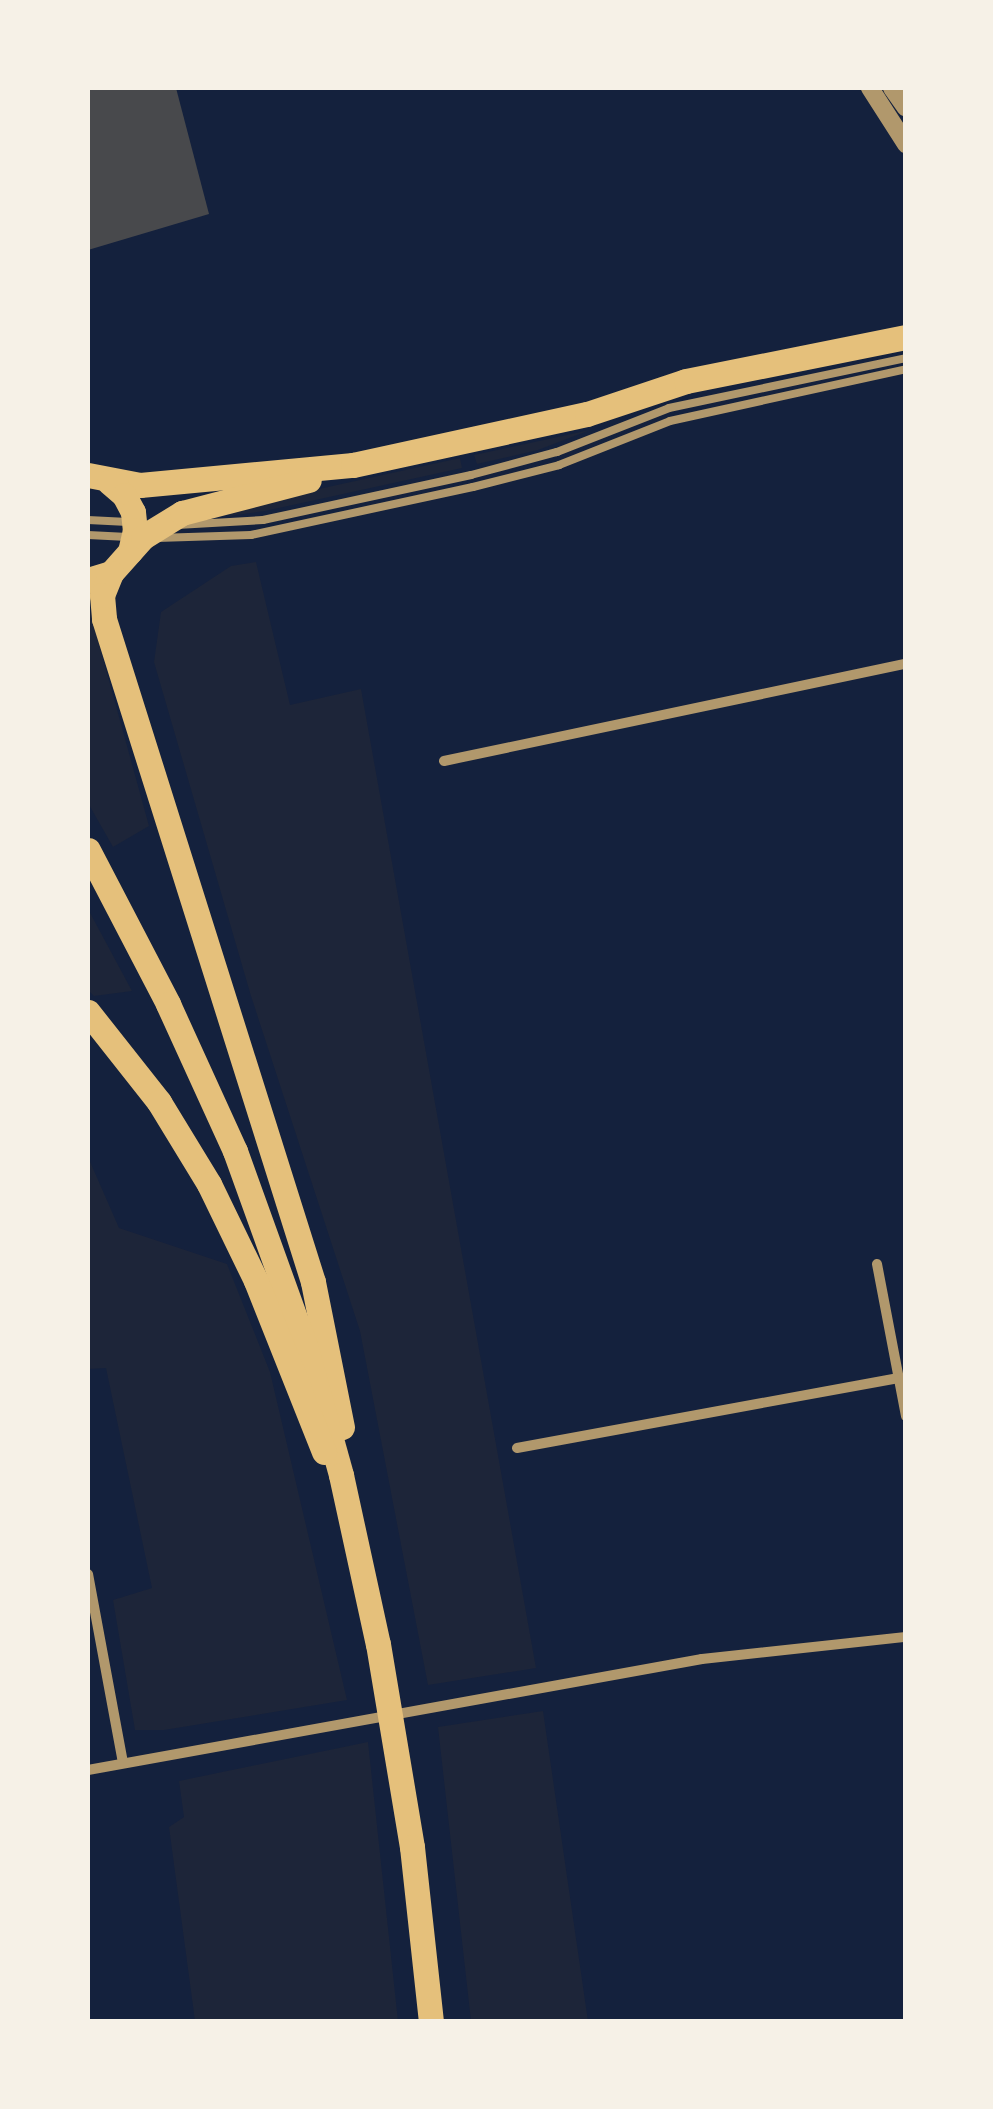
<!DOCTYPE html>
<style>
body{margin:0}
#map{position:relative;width:993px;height:2109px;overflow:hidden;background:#14213d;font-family:"DejaVu Sans",sans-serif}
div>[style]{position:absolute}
.green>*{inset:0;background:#1d2539}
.building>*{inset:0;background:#48494c}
.service>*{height:8px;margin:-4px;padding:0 4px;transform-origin:4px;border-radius:4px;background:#b1986c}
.minor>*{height:10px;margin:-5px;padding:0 5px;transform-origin:5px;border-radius:5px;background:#b1986c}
.tertiary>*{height:18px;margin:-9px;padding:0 9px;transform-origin:9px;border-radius:9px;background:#b1986c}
.primary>*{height:25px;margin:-12.5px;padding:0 12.5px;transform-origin:12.5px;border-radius:12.5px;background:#e5c07b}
.trunk>*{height:25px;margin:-12.5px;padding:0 12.5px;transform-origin:12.5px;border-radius:12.5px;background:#e5c07b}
span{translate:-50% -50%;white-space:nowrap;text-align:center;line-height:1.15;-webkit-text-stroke:10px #f6f1e7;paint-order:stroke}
.frame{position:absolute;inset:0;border:90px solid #f6f1e7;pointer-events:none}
</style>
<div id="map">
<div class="green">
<i style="clip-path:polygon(590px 430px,538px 450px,477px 464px,474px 455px)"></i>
<i style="clip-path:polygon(460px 458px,462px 468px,265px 511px,229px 516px,228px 509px)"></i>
<i style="clip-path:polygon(256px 562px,290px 705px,361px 689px,536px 1668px,428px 1685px,360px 1331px,251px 996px,154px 662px,161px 612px,231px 566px)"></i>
<i style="clip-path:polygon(88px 604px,149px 826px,113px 847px,88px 803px)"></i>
<i style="clip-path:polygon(88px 909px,132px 991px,94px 996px,88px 990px)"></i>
<i style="clip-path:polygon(88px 1157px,119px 1228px,227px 1264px,270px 1372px,347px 1700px,164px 1730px,135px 1730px,113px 1600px,152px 1588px,106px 1368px,88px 1369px)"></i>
<i style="clip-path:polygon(543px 1711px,588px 2021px,471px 2021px,438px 1727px)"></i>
<i style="clip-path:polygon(368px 1742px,398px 2021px,195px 2021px,169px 1827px,184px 1817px,179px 1781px)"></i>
</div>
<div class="building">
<i style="clip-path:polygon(88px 88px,176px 88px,209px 214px,88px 250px)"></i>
</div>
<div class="service">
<i style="left:88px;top:520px;width:40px;rotate:2.9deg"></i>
<i style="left:177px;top:525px;width:86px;rotate:-3.3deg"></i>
<i style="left:263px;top:520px;width:213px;rotate:-12.2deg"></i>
<i style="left:471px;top:475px;width:89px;rotate:-15deg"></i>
<i style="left:557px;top:452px;width:120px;rotate:-21.4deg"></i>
<i style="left:669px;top:408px;width:242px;rotate:-11.9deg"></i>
<i style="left:88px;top:535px;width:40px;rotate:2.9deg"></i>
<i style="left:157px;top:538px;width:94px;rotate:-1.8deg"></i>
<i style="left:251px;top:535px;width:227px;rotate:-12.2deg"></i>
<i style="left:473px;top:487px;width:89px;rotate:-14.3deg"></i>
<i style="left:559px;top:465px;width:119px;rotate:-21.6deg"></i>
<i style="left:670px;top:421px;width:242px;rotate:-12.4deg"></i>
</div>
<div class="minor">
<i style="left:444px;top:761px;width:472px;rotate:-11.9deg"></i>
<i style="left:877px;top:1264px;width:155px;rotate:79.2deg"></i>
<i style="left:517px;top:1448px;width:388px;rotate:-10.4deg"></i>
<i style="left:88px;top:1574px;width:192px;rotate:79.5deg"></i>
<i style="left:88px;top:1770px;width:624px;rotate:-10.25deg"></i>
<i style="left:702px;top:1659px;width:205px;rotate:-6.2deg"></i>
</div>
<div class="tertiary">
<i style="left:870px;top:88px;width:67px;rotate:57.3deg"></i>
<i style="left:892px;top:88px;width:24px;rotate:55deg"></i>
</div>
<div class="primary">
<i style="left:88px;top:475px;width:53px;rotate:10.9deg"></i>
<i style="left:140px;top:485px;width:214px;rotate:-5.4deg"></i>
<i style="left:353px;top:465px;width:239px;rotate:-12.3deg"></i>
<i style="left:587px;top:414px;width:104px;rotate:-18.4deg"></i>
<i style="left:686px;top:381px;width:224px;rotate:-11.3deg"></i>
<i style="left:109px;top:482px;width:20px;rotate:41deg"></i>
<i style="left:124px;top:495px;width:19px;rotate:62deg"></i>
<i style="left:133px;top:512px;width:18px;rotate:84deg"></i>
<i style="left:135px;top:530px;width:22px;rotate:103deg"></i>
<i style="left:88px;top:580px;width:24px;rotate:-17deg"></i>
<i style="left:111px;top:573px;width:48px;rotate:-48.4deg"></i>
<i style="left:143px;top:537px;width:46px;rotate:-31.6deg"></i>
<i style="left:182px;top:513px;width:131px;rotate:-14.6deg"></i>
</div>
<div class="trunk">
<i style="left:111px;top:573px;width:24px;rotate:112deg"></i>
<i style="left:102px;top:595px;width:24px;rotate:85deg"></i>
<i style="left:104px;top:619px;width:695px;rotate:72.5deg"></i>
<i style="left:313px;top:1282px;width:148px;rotate:78.7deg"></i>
<i style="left:88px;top:850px;width:174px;rotate:62.5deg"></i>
<i style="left:168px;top:1004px;width:162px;rotate:65.5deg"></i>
<i style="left:235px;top:1151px;width:206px;rotate:70.2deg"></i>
<i style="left:305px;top:1345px;width:135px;rotate:74.5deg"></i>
<i style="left:341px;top:1475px;width:173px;rotate:77.7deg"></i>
<i style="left:378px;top:1644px;width:206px;rotate:80.5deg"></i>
<i style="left:412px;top:1847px;width:176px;rotate:83.8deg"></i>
<i style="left:88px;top:1012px;width:115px;rotate:51.7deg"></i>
<i style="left:159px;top:1102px;width:96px;rotate:58.6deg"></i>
<i style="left:209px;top:1184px;width:108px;rotate:64.1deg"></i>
<i style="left:256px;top:1281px;width:184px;rotate:68.3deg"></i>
</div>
<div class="frame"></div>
</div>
